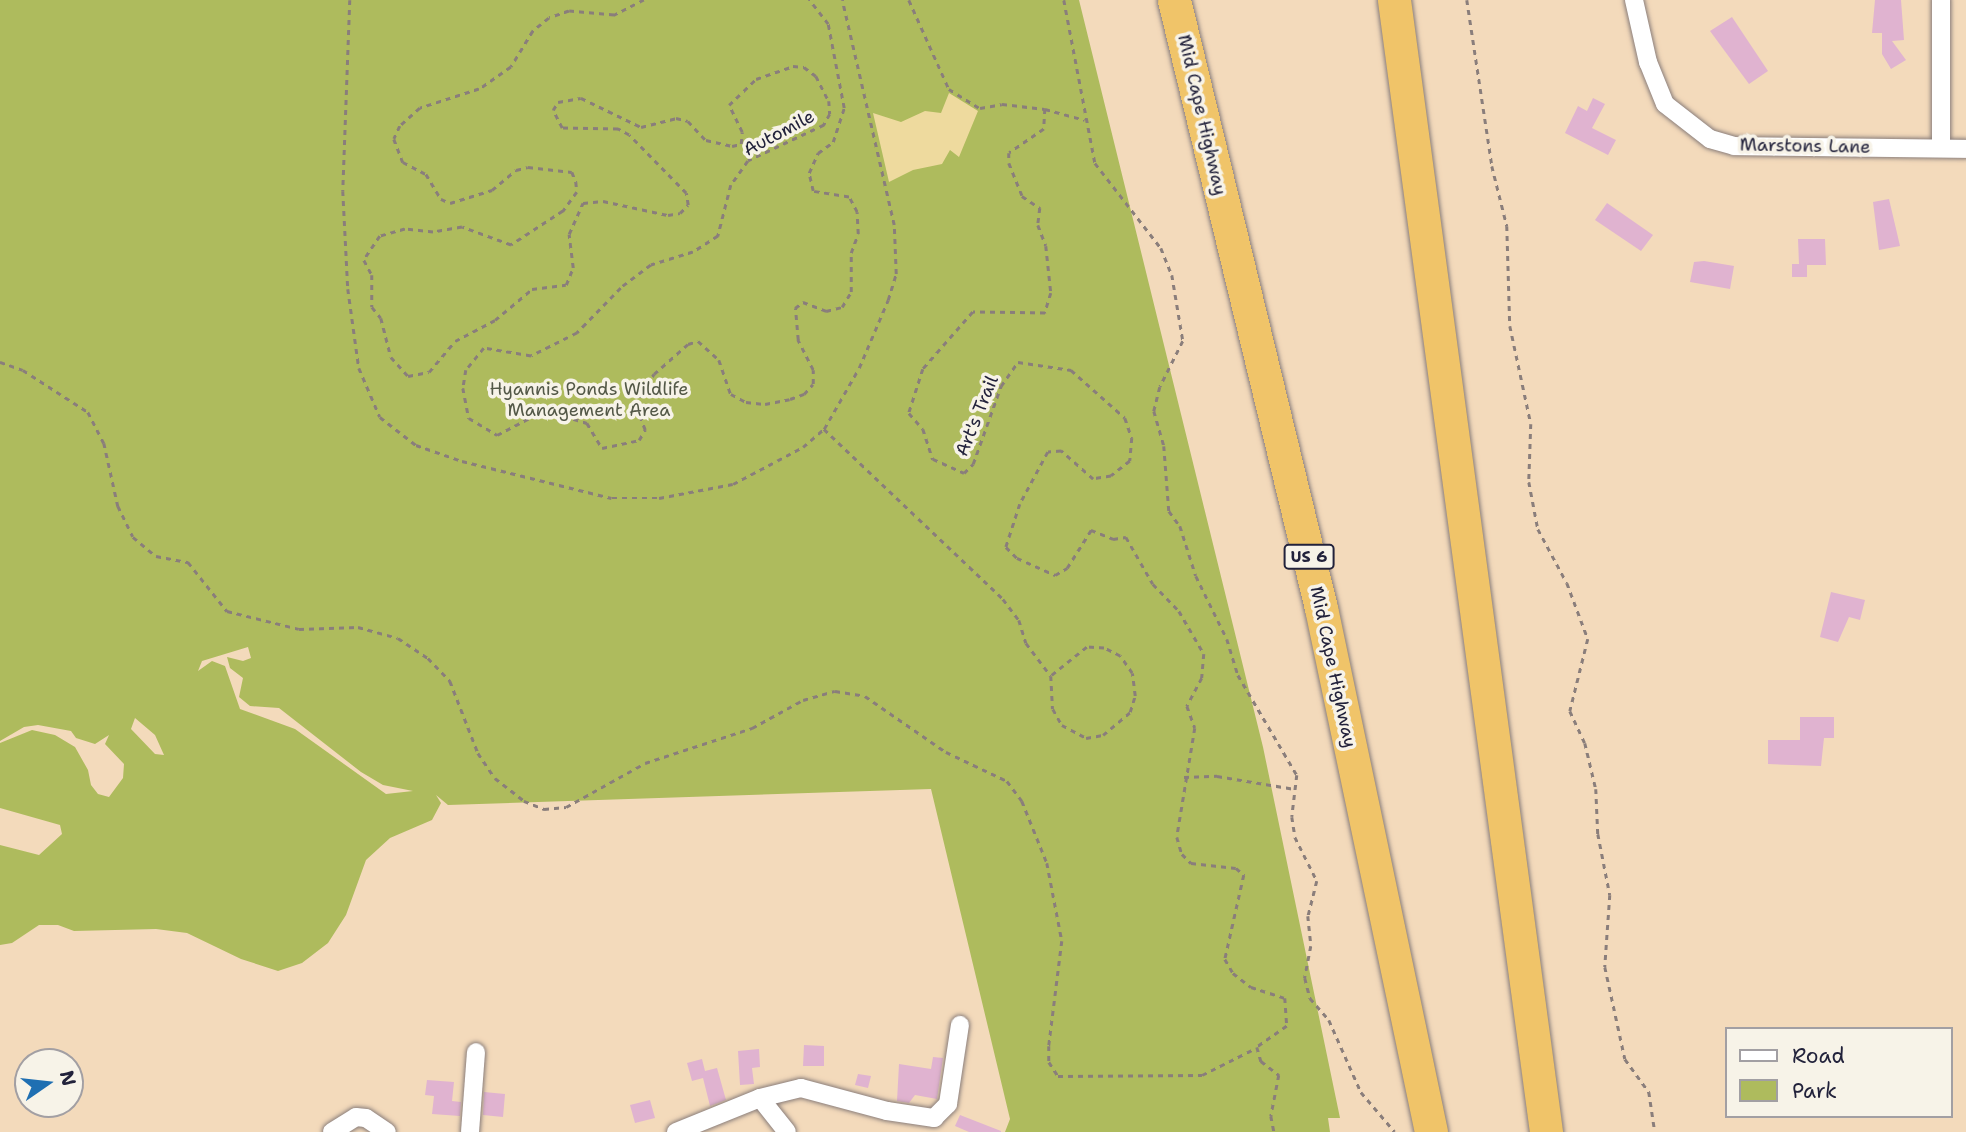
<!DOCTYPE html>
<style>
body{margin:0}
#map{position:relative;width:1966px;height:1132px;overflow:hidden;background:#f3dabb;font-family:"Shantell Sans",sans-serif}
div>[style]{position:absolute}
.green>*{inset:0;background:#aebb5d}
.sand>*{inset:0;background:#eeda9e}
.building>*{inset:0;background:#e0b3d0}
.path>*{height:2.5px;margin-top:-1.25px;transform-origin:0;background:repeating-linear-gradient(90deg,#8a7e7b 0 5px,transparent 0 10px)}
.roads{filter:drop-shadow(0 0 2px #8a7e7b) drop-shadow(0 0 2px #8a7e7b)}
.minor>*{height:18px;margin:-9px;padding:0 9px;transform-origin:9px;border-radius:9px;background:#fff}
.motorway>*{height:33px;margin:-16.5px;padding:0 16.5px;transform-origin:16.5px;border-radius:16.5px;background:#f0c469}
span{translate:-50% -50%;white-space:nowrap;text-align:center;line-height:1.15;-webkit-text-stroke:7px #f7f3e8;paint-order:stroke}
.shield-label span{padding:2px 5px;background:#f7f3e8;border:2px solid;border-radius:5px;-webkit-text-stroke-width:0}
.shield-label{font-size:16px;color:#22223b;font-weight:700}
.street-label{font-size:18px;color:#22223b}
.park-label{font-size:18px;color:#535847}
.legend{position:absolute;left:1725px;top:1027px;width:228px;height:91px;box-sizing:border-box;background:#f7f3e8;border:2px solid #a29fa3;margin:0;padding:9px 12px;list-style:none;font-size:21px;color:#22223b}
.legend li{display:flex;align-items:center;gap:14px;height:35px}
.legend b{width:35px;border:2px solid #a29fa3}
.north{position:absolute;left:14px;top:1048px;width:70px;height:70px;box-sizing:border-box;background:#f7f3e8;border:2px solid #a29fa3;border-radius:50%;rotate:76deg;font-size:19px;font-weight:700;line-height:28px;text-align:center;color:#22223b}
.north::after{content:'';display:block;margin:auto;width:24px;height:32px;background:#1f6fb2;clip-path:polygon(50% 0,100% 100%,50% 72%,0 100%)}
</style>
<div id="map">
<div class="green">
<i style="clip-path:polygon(evenodd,0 0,1079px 0,1263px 747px,1340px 1118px,1328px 1118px,1330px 1132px,1005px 1132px,1010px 1119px,931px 789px,448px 805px,436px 795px,441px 803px,432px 820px,390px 838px,366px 860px,346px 915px,328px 943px,302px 963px,278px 971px,241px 959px,187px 933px,156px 929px,74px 931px,58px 925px,39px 925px,12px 943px,0 945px,0 845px,39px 855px,62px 834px,60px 825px,0 808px,0 743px,32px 730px,55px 735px,75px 747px,88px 770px,91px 785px,98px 794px,109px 797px,123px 778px,124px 764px,105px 744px,109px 735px,95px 744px,76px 738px,71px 731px,38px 725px,24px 727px,0 741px,0 0,248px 647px,251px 658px,243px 661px,227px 657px,230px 668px,243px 678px,239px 697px,250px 706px,279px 708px,361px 772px,383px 785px,413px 791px,386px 794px,295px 729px,240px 709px,225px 666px,212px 661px,198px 671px,202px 661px,248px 647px,0 0,135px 718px,155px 735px,164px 755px,155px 754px,131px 729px,135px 718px)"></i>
</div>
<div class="sand">
<i style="clip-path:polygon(949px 93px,978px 111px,959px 157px,950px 150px,942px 164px,913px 170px,889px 182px,873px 113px,901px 122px,925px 111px,941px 113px)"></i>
</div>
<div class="building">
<i style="clip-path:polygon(1875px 0,1901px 0,1904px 40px,1892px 41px,1906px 60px,1891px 69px,1882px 54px,1882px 33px,1872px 33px)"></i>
<i style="clip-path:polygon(1732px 17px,1768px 71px,1749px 84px,1710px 31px)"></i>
<i style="clip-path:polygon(1593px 98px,1605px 104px,1592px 128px,1616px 140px,1608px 155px,1565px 133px,1578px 106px,1587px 111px)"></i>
<i style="clip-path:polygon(1889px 199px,1900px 246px,1879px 250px,1873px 202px)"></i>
<i style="clip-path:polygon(1607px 203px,1653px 235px,1641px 251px,1595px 220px)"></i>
<i style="clip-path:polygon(1798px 239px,1825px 239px,1826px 265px,1807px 265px,1807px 277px,1792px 277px,1792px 264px,1799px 264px)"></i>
<i style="clip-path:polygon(1704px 261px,1734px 266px,1730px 289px,1690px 282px,1694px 262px)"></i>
<i style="clip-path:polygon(1831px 592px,1865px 600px,1860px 620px,1849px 617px,1838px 642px,1820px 637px)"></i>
<i style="clip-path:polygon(1800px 717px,1834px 717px,1834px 738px,1824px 738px,1821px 766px,1768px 764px,1768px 740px,1800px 740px)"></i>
<i style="clip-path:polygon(804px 1045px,824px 1046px,824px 1066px,803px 1066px)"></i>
<i style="clip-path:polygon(759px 1049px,760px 1067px,752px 1068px,754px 1084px,740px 1085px,738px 1051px)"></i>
<i style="clip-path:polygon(933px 1057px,943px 1058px,937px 1099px,915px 1095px,909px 1103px,897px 1101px,899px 1064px,931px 1069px)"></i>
<i style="clip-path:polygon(702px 1059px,705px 1071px,717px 1068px,726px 1100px,710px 1106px,703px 1078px,692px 1081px,687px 1063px)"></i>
<i style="clip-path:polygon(858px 1074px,871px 1076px,868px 1088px,855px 1085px)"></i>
<i style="clip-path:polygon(427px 1080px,454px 1082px,452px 1101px,461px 1102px,460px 1116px,432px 1114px,434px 1096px,425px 1095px)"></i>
<i style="clip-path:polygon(484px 1092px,505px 1094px,503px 1117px,483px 1115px)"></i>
<i style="clip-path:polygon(650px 1100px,655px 1118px,635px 1123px,630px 1105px)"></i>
<i style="clip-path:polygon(960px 1115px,1001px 1131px,1001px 1132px,969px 1132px,955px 1126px)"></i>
</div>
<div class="path">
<i style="left:350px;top:0;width:191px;rotate:92.1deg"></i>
<i style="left:343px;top:191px;width:98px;rotate:87.1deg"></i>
<i style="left:348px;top:289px;width:80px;rotate:82.1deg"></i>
<i style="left:359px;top:368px;width:53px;rotate:66.8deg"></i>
<i style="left:380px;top:417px;width:46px;rotate:37.9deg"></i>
<i style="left:416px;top:445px;width:49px;rotate:19.2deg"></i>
<i style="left:462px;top:461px;width:154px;rotate:13.9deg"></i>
<i style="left:612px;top:498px;width:47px"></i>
<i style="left:659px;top:498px;width:75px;rotate:-10.7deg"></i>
<i style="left:733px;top:484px;width:79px;rotate:-27.9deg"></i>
<i style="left:803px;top:447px;width:28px;rotate:-41deg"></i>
<i style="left:824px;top:429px;width:70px;rotate:-60.2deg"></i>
<i style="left:859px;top:368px;width:74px;rotate:-66.9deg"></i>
<i style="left:888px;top:300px;width:27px;rotate:-73deg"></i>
<i style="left:896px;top:274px;width:49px;rotate:-92.3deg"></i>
<i style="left:894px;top:225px;width:231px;rotate:-103deg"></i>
<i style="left:644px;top:0;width:34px;rotate:153deg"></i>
<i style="left:614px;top:15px;width:45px;rotate:-174.9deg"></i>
<i style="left:569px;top:11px;width:21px;rotate:161deg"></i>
<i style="left:549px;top:18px;width:21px;rotate:141deg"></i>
<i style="left:533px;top:31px;width:42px;rotate:121.4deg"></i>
<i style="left:511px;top:67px;width:39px;rotate:145deg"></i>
<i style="left:479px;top:89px;width:62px;rotate:162.1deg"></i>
<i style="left:420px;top:108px;width:27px;rotate:138deg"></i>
<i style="left:400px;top:126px;width:14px;rotate:115deg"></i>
<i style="left:394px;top:139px;width:25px;rotate:69deg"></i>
<i style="left:403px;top:162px;width:26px;rotate:28deg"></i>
<i style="left:426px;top:174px;width:29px;rotate:59deg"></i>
<i style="left:441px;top:199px;width:10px;rotate:24deg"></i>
<i style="left:450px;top:203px;width:44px;rotate:-17.2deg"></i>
<i style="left:492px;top:190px;width:31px;rotate:-40deg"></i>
<i style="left:516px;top:170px;width:12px;rotate:-14deg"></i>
<i style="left:528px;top:167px;width:44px;rotate:6.5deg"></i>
<i style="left:572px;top:172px;width:11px;rotate:68deg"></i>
<i style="left:576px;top:182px;width:10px;rotate:84deg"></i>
<i style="left:577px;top:192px;width:24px;rotate:126deg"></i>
<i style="left:563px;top:211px;width:62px;rotate:146.8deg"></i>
<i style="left:511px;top:245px;width:52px;rotate:-159.8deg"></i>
<i style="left:462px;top:227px;width:29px;rotate:170deg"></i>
<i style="left:433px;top:232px;width:28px;rotate:-174deg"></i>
<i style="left:405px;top:229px;width:26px;rotate:164deg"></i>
<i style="left:380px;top:236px;width:29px;rotate:124deg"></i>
<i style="left:364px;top:260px;width:17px;rotate:62deg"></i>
<i style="left:372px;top:275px;width:32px;rotate:90deg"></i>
<i style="left:372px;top:307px;width:14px;rotate:51deg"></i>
<i style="left:381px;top:318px;width:40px;rotate:75.6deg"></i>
<i style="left:391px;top:357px;width:25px;rotate:48deg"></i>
<i style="left:408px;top:376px;width:21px;rotate:-11deg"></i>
<i style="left:429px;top:372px;width:40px;rotate:-50deg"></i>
<i style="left:455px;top:341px;width:45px;rotate:-27.7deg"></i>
<i style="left:495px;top:320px;width:48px;rotate:-40deg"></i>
<i style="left:532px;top:289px;width:34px;rotate:-7deg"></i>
<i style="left:566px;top:285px;width:18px;rotate:-68deg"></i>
<i style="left:573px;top:268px;width:34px;rotate:-97deg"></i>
<i style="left:569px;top:234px;width:34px;rotate:-66deg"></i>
<i style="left:583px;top:203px;width:20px;rotate:-6deg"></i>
<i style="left:603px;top:201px;width:66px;rotate:12.2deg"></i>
<i style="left:668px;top:215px;width:12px;rotate:-9deg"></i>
<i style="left:680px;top:213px;width:11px;rotate:-45deg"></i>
<i style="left:688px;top:205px;width:12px;rotate:-99deg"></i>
<i style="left:686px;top:193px;width:81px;rotate:-134.5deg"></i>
<i style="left:629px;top:135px;width:13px;rotate:-151deg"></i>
<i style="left:618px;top:129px;width:56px;rotate:-179deg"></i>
<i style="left:562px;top:128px;width:20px;rotate:-117deg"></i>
<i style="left:553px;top:110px;width:9px;rotate:-58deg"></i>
<i style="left:558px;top:102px;width:23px;rotate:-10deg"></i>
<i style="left:581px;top:98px;width:67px;rotate:25.8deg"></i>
<i style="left:641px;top:127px;width:36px;rotate:-14deg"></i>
<i style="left:676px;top:118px;width:12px;rotate:14deg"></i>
<i style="left:688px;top:121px;width:26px;rotate:47deg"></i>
<i style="left:706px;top:140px;width:27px;rotate:13deg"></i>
<i style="left:732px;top:146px;width:9px;rotate:-13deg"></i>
<i style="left:741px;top:144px;width:12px;rotate:-85deg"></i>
<i style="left:742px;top:132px;width:30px;rotate:-116deg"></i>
<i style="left:729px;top:105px;width:37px;rotate:-44deg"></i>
<i style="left:756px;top:79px;width:39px;rotate:-19deg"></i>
<i style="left:793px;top:66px;width:11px;rotate:5deg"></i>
<i style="left:804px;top:67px;width:15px;rotate:37deg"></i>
<i style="left:816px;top:76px;width:28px;rotate:63deg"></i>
<i style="left:829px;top:101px;width:13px;rotate:86deg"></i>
<i style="left:830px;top:114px;width:13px;rotate:119deg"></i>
<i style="left:824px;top:125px;width:84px;rotate:154.7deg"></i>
<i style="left:748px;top:161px;width:29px;rotate:125deg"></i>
<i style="left:731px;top:185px;width:53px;rotate:104.3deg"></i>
<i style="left:718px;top:236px;width:30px;rotate:147deg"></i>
<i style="left:693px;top:252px;width:44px;rotate:162.8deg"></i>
<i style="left:651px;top:265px;width:38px;rotate:143deg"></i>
<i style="left:621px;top:288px;width:63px;rotate:134.4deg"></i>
<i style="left:577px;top:333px;width:51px;rotate:153.4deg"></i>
<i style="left:531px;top:356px;width:48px;rotate:-170.3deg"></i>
<i style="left:484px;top:348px;width:28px;rotate:129deg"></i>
<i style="left:466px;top:370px;width:18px;rotate:99deg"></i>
<i style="left:463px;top:388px;width:31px;rotate:79deg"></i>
<i style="left:469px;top:418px;width:33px;rotate:31deg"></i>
<i style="left:497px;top:435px;width:54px;rotate:-27.5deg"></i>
<i style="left:545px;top:410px;width:44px;rotate:17.2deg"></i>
<i style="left:587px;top:423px;width:29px;rotate:59deg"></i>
<i style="left:602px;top:448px;width:38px;rotate:-12deg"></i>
<i style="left:639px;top:440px;width:12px;rotate:-59deg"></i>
<i style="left:645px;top:430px;width:25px;rotate:-111deg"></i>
<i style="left:636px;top:407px;width:15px;rotate:-70deg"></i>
<i style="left:641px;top:393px;width:23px;rotate:-56deg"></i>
<i style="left:654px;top:374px;width:45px;rotate:-41.4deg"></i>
<i style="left:688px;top:344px;width:10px;rotate:-17deg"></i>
<i style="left:698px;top:341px;width:28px;rotate:42deg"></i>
<i style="left:719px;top:360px;width:36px;rotate:71deg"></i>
<i style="left:731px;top:394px;width:17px;rotate:28deg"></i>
<i style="left:746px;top:402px;width:19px;rotate:6deg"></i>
<i style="left:765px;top:404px;width:25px;rotate:-11deg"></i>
<i style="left:790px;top:399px;width:15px;rotate:-20deg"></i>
<i style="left:804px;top:394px;width:13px;rotate:-48deg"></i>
<i style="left:813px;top:384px;width:14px;rotate:-90deg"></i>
<i style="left:813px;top:370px;width:34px;rotate:-117deg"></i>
<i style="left:798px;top:340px;width:32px;rotate:-95deg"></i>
<i style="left:795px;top:308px;width:10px;rotate:-37deg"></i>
<i style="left:803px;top:302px;width:25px;rotate:21deg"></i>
<i style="left:826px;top:311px;width:16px;rotate:-14deg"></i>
<i style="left:842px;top:307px;width:17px;rotate:-59deg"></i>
<i style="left:851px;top:292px;width:39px;rotate:-90deg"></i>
<i style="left:851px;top:253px;width:20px;rotate:-70deg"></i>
<i style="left:858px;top:234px;width:22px;rotate:-93deg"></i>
<i style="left:857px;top:212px;width:17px;rotate:-118deg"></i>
<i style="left:849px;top:197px;width:36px;rotate:-171deg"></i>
<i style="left:813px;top:191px;width:18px;rotate:-103deg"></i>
<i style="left:809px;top:173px;width:22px;rotate:-66deg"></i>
<i style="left:818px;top:153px;width:19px;rotate:-36deg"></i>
<i style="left:833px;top:142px;width:36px;rotate:-72deg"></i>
<i style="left:844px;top:108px;width:86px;rotate:-100.8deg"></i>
<i style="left:828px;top:24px;width:31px;rotate:-128deg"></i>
<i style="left:909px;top:0;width:98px;rotate:65.8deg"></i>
<i style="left:949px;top:89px;width:36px;rotate:32deg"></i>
<i style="left:980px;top:108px;width:22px;rotate:-10deg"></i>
<i style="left:1002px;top:104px;width:43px;rotate:6.6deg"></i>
<i style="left:1045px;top:109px;width:20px;rotate:93deg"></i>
<i style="left:1044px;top:129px;width:42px;rotate:145.6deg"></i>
<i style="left:1009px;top:153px;width:10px;rotate:90deg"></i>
<i style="left:1009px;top:163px;width:35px;rotate:68deg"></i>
<i style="left:1022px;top:196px;width:22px;rotate:34deg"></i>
<i style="left:1040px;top:208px;width:17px;rotate:97deg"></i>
<i style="left:1038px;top:225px;width:22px;rotate:69deg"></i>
<i style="left:1046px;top:246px;width:47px;rotate:83.9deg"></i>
<i style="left:1051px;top:293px;width:21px;rotate:107deg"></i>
<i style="left:1045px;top:313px;width:72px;rotate:-179.2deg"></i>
<i style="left:973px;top:312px;width:76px;rotate:131.3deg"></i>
<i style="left:923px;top:369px;width:46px;rotate:107.7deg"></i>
<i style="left:909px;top:413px;width:21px;rotate:49deg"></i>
<i style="left:923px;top:429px;width:32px;rotate:72deg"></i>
<i style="left:933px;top:459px;width:34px;rotate:24deg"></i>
<i style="left:964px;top:473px;width:13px;rotate:-45deg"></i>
<i style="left:973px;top:464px;width:83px;rotate:-70.3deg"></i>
<i style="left:1001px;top:386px;width:29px;rotate:-55deg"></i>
<i style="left:1018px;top:362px;width:54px;rotate:8.6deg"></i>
<i style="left:1071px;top:370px;width:72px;rotate:41.6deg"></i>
<i style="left:1125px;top:418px;width:21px;rotate:71deg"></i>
<i style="left:1132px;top:438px;width:23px;rotate:95deg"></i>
<i style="left:1130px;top:461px;width:24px;rotate:142deg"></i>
<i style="left:1111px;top:476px;width:18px;rotate:171deg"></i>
<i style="left:1093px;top:479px;width:43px;rotate:-138.8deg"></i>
<i style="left:1061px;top:451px;width:13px;rotate:176deg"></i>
<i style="left:1048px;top:452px;width:59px;rotate:118.3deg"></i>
<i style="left:1020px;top:504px;width:45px;rotate:108deg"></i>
<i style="left:1006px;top:547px;width:16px;rotate:45deg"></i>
<i style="left:1017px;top:558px;width:42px;rotate:24.1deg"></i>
<i style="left:1055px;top:575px;width:14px;rotate:-30deg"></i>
<i style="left:1067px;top:568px;width:45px;rotate:-57.7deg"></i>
<i style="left:1091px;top:530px;width:24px;rotate:22deg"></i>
<i style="left:1113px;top:539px;width:13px;rotate:-9deg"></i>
<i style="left:1126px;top:537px;width:54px;rotate:60.1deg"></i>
<i style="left:1153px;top:584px;width:37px;rotate:46deg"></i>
<i style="left:1179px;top:611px;width:50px;rotate:59.8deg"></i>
<i style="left:1204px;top:654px;width:24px;rotate:95deg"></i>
<i style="left:1202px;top:678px;width:32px;rotate:118deg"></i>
<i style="left:1187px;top:706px;width:23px;rotate:70deg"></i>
<i style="left:1195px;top:728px;width:110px;rotate:99.4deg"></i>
<i style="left:1177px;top:837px;width:18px;rotate:74deg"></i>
<i style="left:1182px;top:854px;width:13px;rotate:45deg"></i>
<i style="left:1191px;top:863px;width:45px;rotate:6.3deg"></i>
<i style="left:1236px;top:868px;width:11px;rotate:41deg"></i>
<i style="left:1244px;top:875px;width:86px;rotate:102.7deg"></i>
<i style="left:1225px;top:959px;width:16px;rotate:60deg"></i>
<i style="left:1233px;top:973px;width:23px;rotate:38deg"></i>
<i style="left:1251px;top:987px;width:36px;rotate:18deg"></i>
<i style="left:1285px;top:998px;width:28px;rotate:86deg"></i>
<i style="left:1287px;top:1026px;width:37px;rotate:145deg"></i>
<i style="left:1257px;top:1047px;width:15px;rotate:74deg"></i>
<i style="left:1261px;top:1061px;width:23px;rotate:38deg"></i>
<i style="left:1279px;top:1075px;width:42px;rotate:101deg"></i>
<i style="left:1271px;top:1116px;width:16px;rotate:79deg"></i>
<i style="left:1064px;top:0;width:166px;rotate:79.2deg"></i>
<i style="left:1095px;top:163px;width:108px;rotate:52.2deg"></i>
<i style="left:1161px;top:248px;width:29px;rotate:68deg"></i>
<i style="left:1172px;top:275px;width:67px;rotate:80.5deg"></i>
<i style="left:1183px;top:341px;width:51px;rotate:116.6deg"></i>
<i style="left:1160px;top:387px;width:25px;rotate:104deg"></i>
<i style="left:1154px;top:411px;width:36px;rotate:74deg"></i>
<i style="left:1164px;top:446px;width:65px;rotate:85.6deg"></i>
<i style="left:1169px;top:511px;width:19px;rotate:54deg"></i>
<i style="left:1180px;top:526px;width:52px;rotate:72.3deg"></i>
<i style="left:1196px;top:576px;width:70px;rotate:63.8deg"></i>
<i style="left:1227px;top:639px;width:38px;rotate:73deg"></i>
<i style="left:1238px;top:675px;width:116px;rotate:59.5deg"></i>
<i style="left:1297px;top:775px;width:42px;rotate:96.8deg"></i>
<i style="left:1292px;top:817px;width:20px;rotate:81deg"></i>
<i style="left:1295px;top:837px;width:49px;rotate:63.4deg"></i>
<i style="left:1317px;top:881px;width:36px;rotate:104deg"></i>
<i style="left:1308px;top:916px;width:30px;rotate:84deg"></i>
<i style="left:1311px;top:946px;width:33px;rotate:101deg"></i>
<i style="left:1305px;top:978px;width:21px;rotate:76deg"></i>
<i style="left:1310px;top:998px;width:29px;rotate:49deg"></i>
<i style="left:1329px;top:1020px;width:79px;rotate:66deg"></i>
<i style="left:1361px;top:1092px;width:52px;rotate:49.6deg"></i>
<i style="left:1467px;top:0;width:168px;rotate:81.4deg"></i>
<i style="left:1492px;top:166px;width:62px;rotate:76deg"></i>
<i style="left:1507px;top:226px;width:100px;rotate:88.3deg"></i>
<i style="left:1510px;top:326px;width:100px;rotate:77.9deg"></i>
<i style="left:1531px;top:424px;width:58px;rotate:92deg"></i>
<i style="left:1529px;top:482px;width:48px;rotate:79.2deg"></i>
<i style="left:1538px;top:529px;width:61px;rotate:61.8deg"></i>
<i style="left:1567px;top:583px;width:60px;rotate:69.4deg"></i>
<i style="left:1588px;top:639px;width:74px;rotate:104deg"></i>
<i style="left:1570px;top:711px;width:35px;rotate:65deg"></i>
<i style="left:1585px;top:743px;width:47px;rotate:76.6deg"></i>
<i style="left:1596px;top:789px;width:45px;rotate:87.5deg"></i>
<i style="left:1598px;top:834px;width:62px;rotate:78.9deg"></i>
<i style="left:1610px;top:895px;width:72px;rotate:94deg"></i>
<i style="left:1605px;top:967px;width:94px;rotate:77.7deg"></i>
<i style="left:1625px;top:1059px;width:41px;rotate:54deg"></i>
<i style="left:1649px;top:1092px;width:40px;rotate:81.5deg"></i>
<i style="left:1045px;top:109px;width:41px;rotate:15.4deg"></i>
<i style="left:0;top:362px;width:24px;rotate:19deg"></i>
<i style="left:23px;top:370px;width:77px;rotate:32.9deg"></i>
<i style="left:88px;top:412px;width:35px;rotate:63deg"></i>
<i style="left:104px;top:443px;width:65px;rotate:77.5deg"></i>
<i style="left:118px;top:506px;width:34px;rotate:64deg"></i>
<i style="left:133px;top:537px;width:30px;rotate:40deg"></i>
<i style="left:156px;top:556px;width:33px;rotate:11deg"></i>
<i style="left:188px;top:562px;width:63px;rotate:51.5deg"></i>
<i style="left:227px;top:611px;width:74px;rotate:14deg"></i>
<i style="left:299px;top:629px;width:59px;rotate:-1.9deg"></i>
<i style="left:358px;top:627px;width:41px;rotate:15.4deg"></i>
<i style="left:398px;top:638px;width:36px;rotate:34deg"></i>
<i style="left:428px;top:658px;width:32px;rotate:46deg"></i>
<i style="left:450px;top:681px;width:77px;rotate:68.7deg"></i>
<i style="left:478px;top:753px;width:30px;rotate:56deg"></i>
<i style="left:495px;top:778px;width:37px;rotate:38deg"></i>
<i style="left:524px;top:801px;width:22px;rotate:22deg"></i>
<i style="left:544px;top:809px;width:22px;rotate:-5deg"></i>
<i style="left:566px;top:807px;width:90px;rotate:-29.1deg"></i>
<i style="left:645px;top:763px;width:113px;rotate:-18.1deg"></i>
<i style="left:752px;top:728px;width:58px;rotate:-28.8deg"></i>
<i style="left:803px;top:700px;width:33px;rotate:-16deg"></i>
<i style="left:835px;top:691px;width:30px;rotate:9deg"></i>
<i style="left:865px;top:696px;width:98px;rotate:34.7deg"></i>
<i style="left:946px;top:752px;width:68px;rotate:25.4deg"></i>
<i style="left:1007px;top:781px;width:25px;rotate:53deg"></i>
<i style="left:1022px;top:801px;width:67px;rotate:68deg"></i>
<i style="left:1047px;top:863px;width:79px;rotate:79.1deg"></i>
<i style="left:1062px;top:941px;width:106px;rotate:97.1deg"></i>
<i style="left:1049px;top:1046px;width:16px;rotate:90deg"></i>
<i style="left:1049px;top:1062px;width:17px;rotate:57deg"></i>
<i style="left:1058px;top:1076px;width:144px;rotate:-0.4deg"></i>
<i style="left:1202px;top:1075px;width:60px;rotate:-26.6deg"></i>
<i style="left:824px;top:429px;width:247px;rotate:43.5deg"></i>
<i style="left:1003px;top:599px;width:26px;rotate:53deg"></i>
<i style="left:1019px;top:620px;width:24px;rotate:73deg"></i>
<i style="left:1026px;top:643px;width:41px;rotate:52.9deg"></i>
<i style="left:1051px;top:676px;width:33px;rotate:87deg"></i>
<i style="left:1053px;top:709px;width:18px;rotate:61deg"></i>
<i style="left:1062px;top:725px;width:27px;rotate:28deg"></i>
<i style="left:1086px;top:738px;width:17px;rotate:-10deg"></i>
<i style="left:1103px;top:735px;width:35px;rotate:-40deg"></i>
<i style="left:1130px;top:712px;width:17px;rotate:-73deg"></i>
<i style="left:1135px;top:696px;width:23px;rotate:-97deg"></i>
<i style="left:1132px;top:673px;width:21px;rotate:-125deg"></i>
<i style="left:1120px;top:656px;width:18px;rotate:-153deg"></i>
<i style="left:1104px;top:648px;width:17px;rotate:-177deg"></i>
<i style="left:1087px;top:647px;width:46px;rotate:141.1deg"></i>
<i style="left:1184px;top:777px;width:33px;rotate:-2deg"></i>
<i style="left:1217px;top:776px;width:79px;rotate:9.5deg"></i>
</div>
<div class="roads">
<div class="minor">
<i style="left:1634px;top:0;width:64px;rotate:77.3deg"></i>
<i style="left:1648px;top:62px;width:45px;rotate:68deg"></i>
<i style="left:1665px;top:104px;width:57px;rotate:37.9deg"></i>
<i style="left:1710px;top:139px;width:25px;rotate:16deg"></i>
<i style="left:1734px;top:146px;width:232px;rotate:0.7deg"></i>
<i style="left:1941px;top:0;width:148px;rotate:90deg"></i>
<i style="left:760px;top:1098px;width:43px;rotate:51.5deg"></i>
<i style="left:332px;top:1132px;width:28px;rotate:-32deg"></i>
<i style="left:356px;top:1117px;width:10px;rotate:6deg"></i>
<i style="left:366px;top:1118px;width:25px;rotate:34deg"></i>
<i style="left:470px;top:1132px;width:80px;rotate:-85.7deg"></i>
<i style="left:676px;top:1132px;width:91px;rotate:-22deg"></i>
<i style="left:760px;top:1098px;width:42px;rotate:-13.7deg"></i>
<i style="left:801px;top:1088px;width:89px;rotate:15deg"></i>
<i style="left:887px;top:1111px;width:48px;rotate:8.5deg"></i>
<i style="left:934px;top:1118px;width:20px;rotate:-45deg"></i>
<i style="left:948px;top:1104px;width:80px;rotate:-81.4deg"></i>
</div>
<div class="motorway">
<i style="left:1174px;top:0;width:626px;rotate:76.41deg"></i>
<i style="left:1321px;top:608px;width:535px;rotate:78.14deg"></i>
<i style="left:1394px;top:0;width:1142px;rotate:82.35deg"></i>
</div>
</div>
<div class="shield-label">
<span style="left:1309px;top:557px">US 6</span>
</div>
<div class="street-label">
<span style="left:1202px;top:115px;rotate:77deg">Mid Cape Highway</span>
<span style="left:779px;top:133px;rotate:-28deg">Automile</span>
<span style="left:1805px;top:146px;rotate:1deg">Marstons Lane</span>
<span style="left:977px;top:416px;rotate:-68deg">Art's Trail</span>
<span style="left:1333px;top:667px;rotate:78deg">Mid Cape Highway</span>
</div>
<div class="park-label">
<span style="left:589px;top:400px">Hyannis Ponds Wildlife<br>Management Area</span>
</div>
<ul class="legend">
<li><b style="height:9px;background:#fff"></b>Road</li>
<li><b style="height:19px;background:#aebb5d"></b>Park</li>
</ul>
<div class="north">N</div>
</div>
